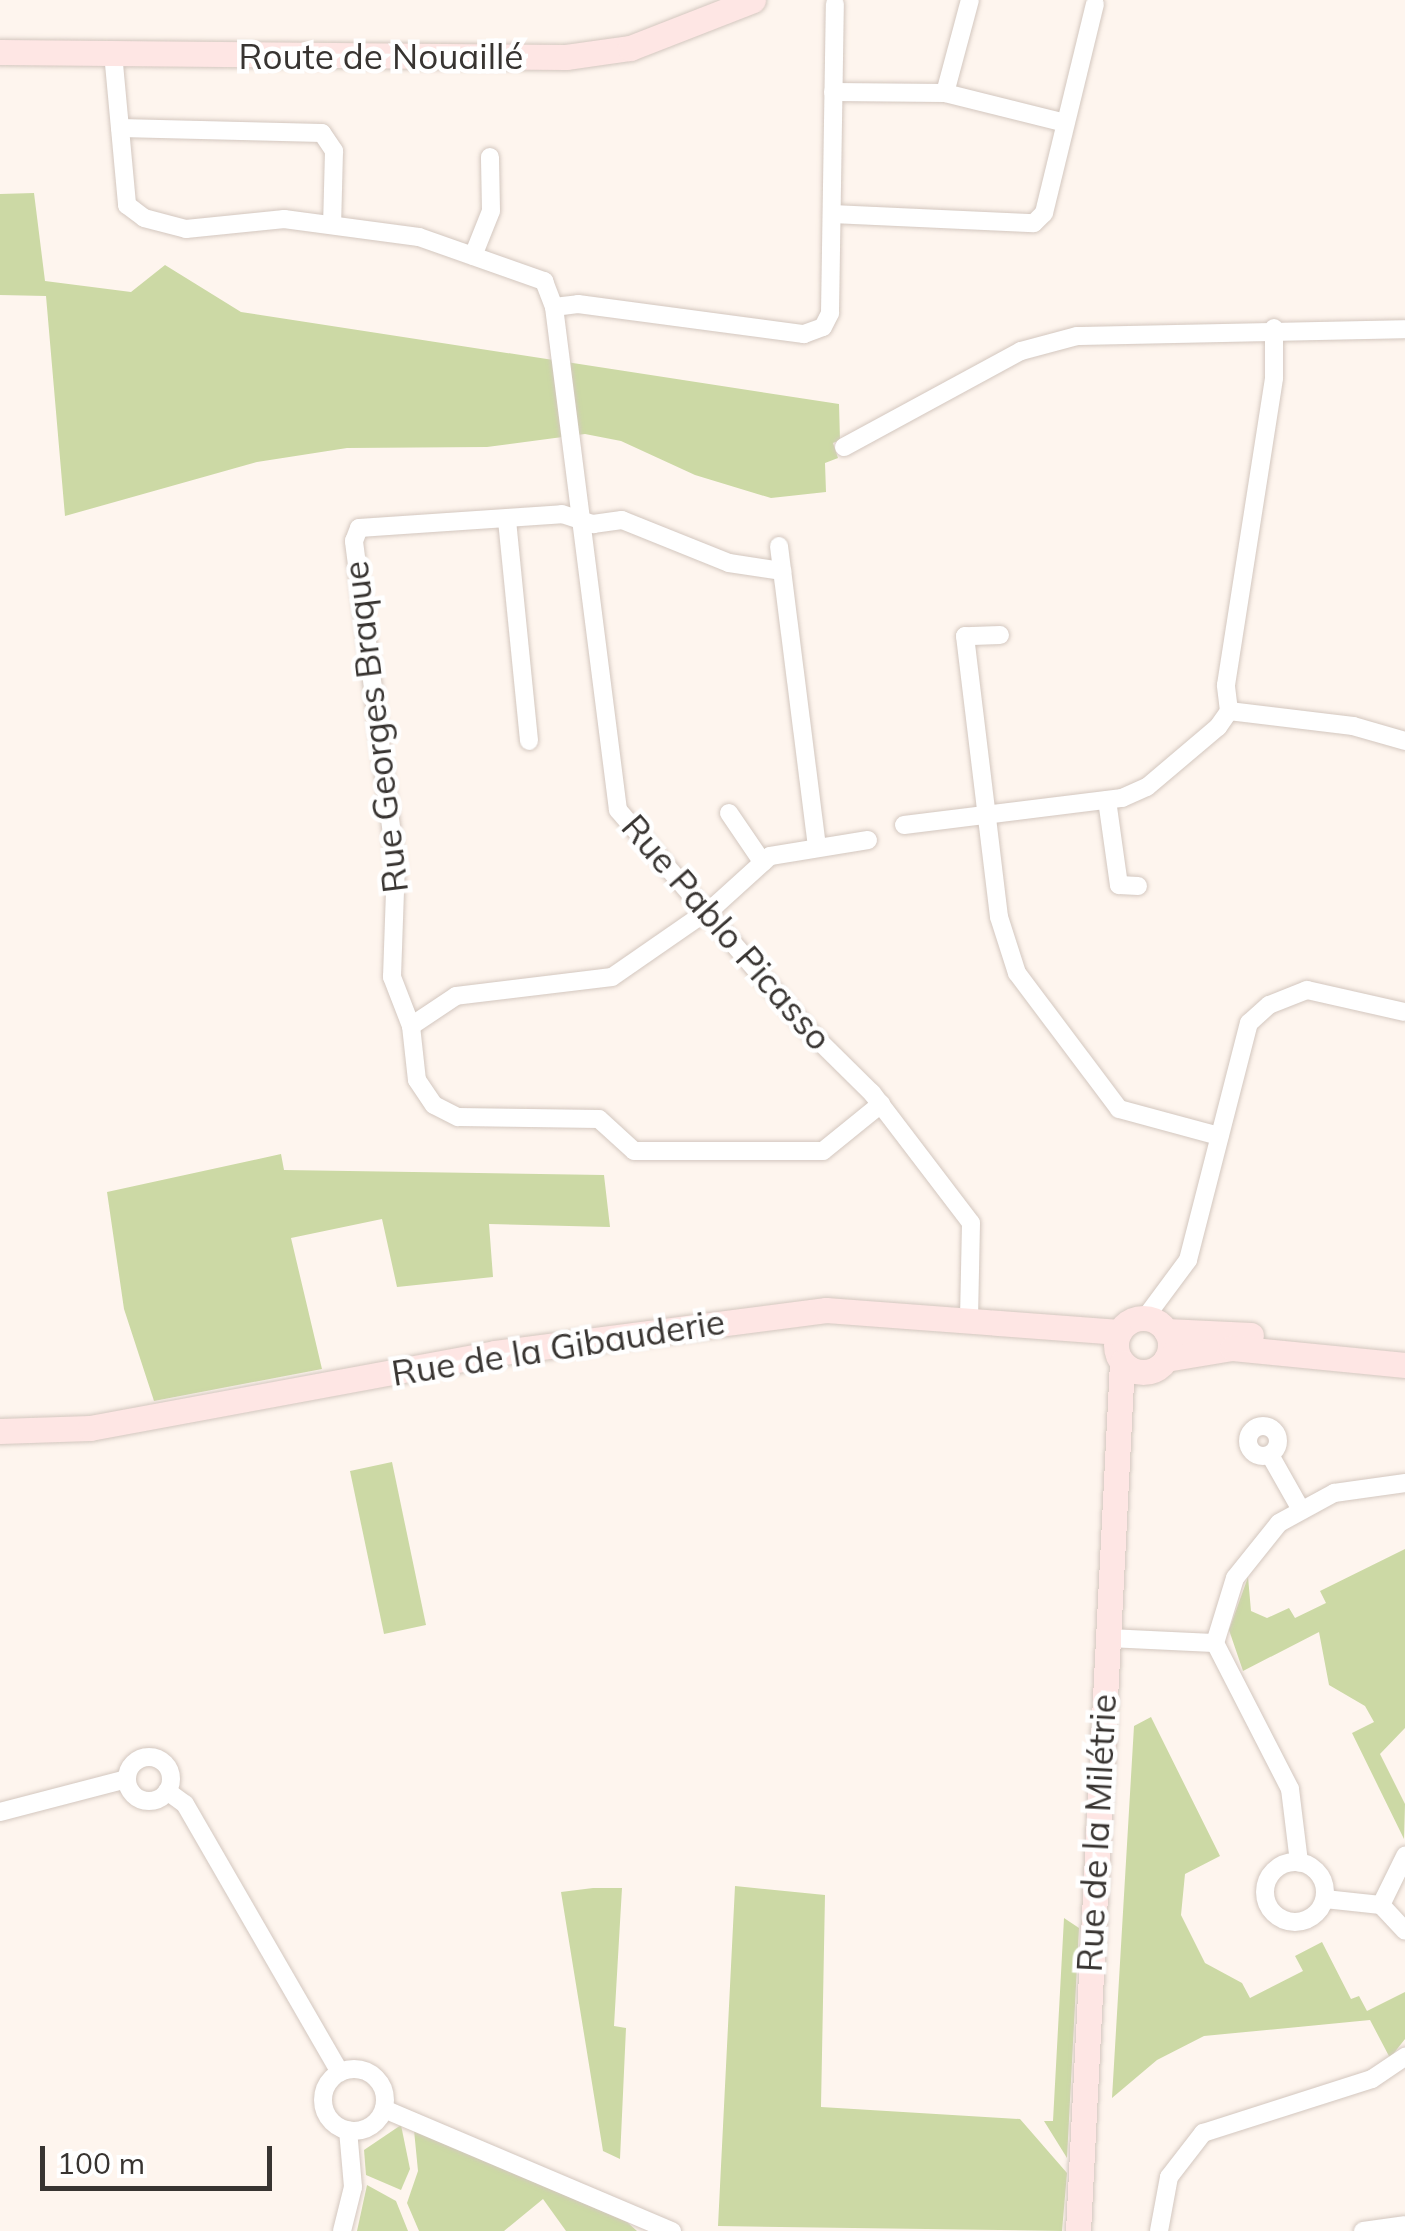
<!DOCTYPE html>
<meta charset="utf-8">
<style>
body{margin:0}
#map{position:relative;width:1405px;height:2231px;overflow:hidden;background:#fef5ee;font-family:Mulish,sans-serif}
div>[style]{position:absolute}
.green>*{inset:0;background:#ccd9a5}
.roads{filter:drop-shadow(0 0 2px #d3c7bf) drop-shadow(0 0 2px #d3c7bf)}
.street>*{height:18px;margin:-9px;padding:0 9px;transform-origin:9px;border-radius:9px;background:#fff}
.street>.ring{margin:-9px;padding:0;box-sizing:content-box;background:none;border:18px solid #fff;border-radius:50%}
.secondary>*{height:25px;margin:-12.5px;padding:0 12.5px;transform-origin:12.5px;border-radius:12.5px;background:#fee6e4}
.secondary>.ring{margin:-12.5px;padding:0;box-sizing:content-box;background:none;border:25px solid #fee6e4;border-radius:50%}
span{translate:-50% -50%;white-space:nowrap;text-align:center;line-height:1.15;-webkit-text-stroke:9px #fff;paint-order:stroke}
.street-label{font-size:35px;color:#383431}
.scale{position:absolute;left:40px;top:2146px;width:232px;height:45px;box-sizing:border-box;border:5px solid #383431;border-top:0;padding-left:12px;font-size:30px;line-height:35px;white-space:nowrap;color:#383431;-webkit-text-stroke:8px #fff;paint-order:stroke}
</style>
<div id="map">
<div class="green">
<i style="clip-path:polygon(34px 193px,45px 281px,131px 292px,165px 265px,241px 312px,839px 404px,840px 440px,833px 443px,838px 458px,825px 463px,826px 492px,771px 498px,695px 475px,621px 441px,585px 434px,487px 447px,347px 448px,257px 462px,65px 516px,46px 296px,0 295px,0 194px)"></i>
<i style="clip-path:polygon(281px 1154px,284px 1170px,604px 1175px,610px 1227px,489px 1224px,493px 1277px,397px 1287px,382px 1219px,291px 1238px,322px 1369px,154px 1401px,124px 1309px,107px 1192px)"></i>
<i style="clip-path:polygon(392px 1462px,426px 1625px,384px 1634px,350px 1471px)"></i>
<i style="clip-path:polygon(1405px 1549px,1405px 1728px,1380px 1754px,1405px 1804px,1404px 1839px,1352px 1733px,1374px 1722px,1365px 1706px,1329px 1685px,1319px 1632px,1243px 1671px,1229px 1630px,1248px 1577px,1251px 1611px,1267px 1618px,1289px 1608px,1295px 1618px,1326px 1603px,1320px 1591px)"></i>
<i style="clip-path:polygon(1151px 1717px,1220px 1856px,1185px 1874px,1181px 1915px,1205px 1963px,1242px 1983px,1250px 1998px,1303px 1971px,1295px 1956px,1322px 1942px,1351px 1999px,1359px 1996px,1367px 2011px,1405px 1992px,1405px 2039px,1390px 2058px,1370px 2020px,1204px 2036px,1157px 2060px,1112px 2098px,1134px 1726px)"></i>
<i style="clip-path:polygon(735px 1886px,825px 1895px,821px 2107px,1020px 2119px,1067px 2173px,1062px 2231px,718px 2226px)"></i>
<i style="clip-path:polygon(593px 1888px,622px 1888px,614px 2026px,626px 2028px,620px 2159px,603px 2151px,561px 1892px)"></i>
<i style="clip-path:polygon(1064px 1918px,1079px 1928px,1067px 2158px,1044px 2121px,1053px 2121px)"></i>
<i style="clip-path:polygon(401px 2125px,410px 2169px,401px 2190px,366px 2175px,364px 2150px)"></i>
<i style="clip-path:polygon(414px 2130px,627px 2222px,637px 2231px,566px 2231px,543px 2199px,504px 2231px,419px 2231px,407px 2203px,418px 2171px)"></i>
<i style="clip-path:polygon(367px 2185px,396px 2201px,408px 2231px,357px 2231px)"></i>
</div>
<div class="roads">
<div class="street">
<i style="left:113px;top:53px;width:153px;rotate:84.7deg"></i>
<i style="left:127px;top:205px;width:21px;rotate:37deg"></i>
<i style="left:144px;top:218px;width:43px;rotate:14.7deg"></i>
<i style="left:186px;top:229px;width:99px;rotate:-5.8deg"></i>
<i style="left:284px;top:219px;width:136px;rotate:7.6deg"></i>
<i style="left:419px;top:237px;width:133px;rotate:19.4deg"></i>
<i style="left:544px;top:281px;width:28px;rotate:69deg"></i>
<i style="left:554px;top:307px;width:507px;rotate:82.75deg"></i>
<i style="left:618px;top:810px;width:286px;rotate:49.2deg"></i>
<i style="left:805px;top:1027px;width:94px;rotate:44.6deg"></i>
<i style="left:872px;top:1093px;width:163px;rotate:52.7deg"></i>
<i style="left:971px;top:1223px;width:94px;rotate:91.2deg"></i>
<i style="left:833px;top:92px;width:112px;rotate:0.5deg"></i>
<i style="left:945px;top:93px;width:120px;rotate:14deg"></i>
<i style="left:945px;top:93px;width:96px;rotate:-75deg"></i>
<i style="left:120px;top:128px;width:202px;rotate:1.4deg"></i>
<i style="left:322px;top:133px;width:22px;rotate:56deg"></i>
<i style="left:334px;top:151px;width:74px;rotate:91.5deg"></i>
<i style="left:832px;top:214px;width:202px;rotate:2.6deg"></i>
<i style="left:1034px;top:223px;width:14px;rotate:-45deg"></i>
<i style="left:1044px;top:213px;width:215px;rotate:-76.3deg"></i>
<i style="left:473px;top:256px;width:48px;rotate:-68.2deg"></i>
<i style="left:491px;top:211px;width:54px;rotate:-91.1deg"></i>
<i style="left:554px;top:307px;width:24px;rotate:-7deg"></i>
<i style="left:578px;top:304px;width:228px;rotate:7.6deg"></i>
<i style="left:804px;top:334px;width:20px;rotate:-20deg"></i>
<i style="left:823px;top:327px;width:16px;rotate:-63deg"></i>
<i style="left:830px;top:313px;width:309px;rotate:-89.1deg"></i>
<i style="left:844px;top:447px;width:201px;rotate:-28.5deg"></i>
<i style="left:1021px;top:351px;width:58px;rotate:-15deg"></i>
<i style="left:1077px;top:336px;width:328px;rotate:-1.2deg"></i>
<i style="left:507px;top:520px;width:222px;rotate:84.3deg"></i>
<i style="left:779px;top:546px;width:304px;rotate:82.8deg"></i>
<i style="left:1000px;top:635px;width:35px;rotate:178deg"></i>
<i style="left:965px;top:636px;width:283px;rotate:83.1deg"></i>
<i style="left:999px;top:917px;width:59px;rotate:72.2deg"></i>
<i style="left:1017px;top:973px;width:170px;rotate:53.1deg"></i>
<i style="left:1119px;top:1109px;width:104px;rotate:15.1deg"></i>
<i style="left:1229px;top:711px;width:125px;rotate:6.9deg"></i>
<i style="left:1353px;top:726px;width:54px;rotate:16.1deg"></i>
<i style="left:1107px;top:800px;width:86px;rotate:82deg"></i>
<i style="left:1119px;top:885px;width:19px;rotate:3deg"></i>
<i style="left:729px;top:813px;width:60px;rotate:55.8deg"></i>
<i style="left:904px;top:825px;width:220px;rotate:-7.1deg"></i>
<i style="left:1122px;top:798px;width:27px;rotate:-24deg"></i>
<i style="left:1147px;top:787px;width:93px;rotate:-40.2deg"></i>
<i style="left:1218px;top:727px;width:19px;rotate:-55deg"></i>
<i style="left:1229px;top:711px;width:26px;rotate:-97deg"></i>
<i style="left:1226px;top:685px;width:311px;rotate:-81.1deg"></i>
<i style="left:1274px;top:378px;width:50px;rotate:-90deg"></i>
<i style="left:868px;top:840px;width:99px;rotate:170.7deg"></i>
<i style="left:770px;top:856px;width:73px;rotate:137.8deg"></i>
<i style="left:716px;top:905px;width:126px;rotate:145.3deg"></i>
<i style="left:612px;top:977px;width:157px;rotate:173.1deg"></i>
<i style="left:456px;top:996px;width:54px;rotate:146.3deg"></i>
<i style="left:411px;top:1026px;width:54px;rotate:83.7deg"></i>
<i style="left:417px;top:1080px;width:30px;rotate:56deg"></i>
<i style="left:434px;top:1105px;width:27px;rotate:27deg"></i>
<i style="left:458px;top:1117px;width:141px;rotate:0.8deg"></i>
<i style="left:599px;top:1119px;width:47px;rotate:42.4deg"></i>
<i style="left:634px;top:1151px;width:189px"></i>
<i style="left:823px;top:1151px;width:75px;rotate:-39deg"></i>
<i style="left:411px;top:1026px;width:53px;rotate:-111.2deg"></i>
<i style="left:392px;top:977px;width:112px;rotate:-88deg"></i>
<i style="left:396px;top:865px;width:327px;rotate:-97.4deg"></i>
<i style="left:354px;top:541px;width:14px;rotate:-69deg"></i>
<i style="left:359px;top:528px;width:203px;rotate:-3.9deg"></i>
<i style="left:562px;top:514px;width:33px;rotate:18deg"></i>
<i style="left:593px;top:524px;width:29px;rotate:-8deg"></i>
<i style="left:622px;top:520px;width:115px;rotate:21.9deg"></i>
<i style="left:729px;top:563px;width:54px;rotate:8.6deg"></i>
<i style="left:1145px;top:1318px;width:72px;rotate:-53.4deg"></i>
<i style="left:1188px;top:1260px;width:245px;rotate:-75.6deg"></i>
<i style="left:1249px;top:1023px;width:27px;rotate:-42deg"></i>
<i style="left:1269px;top:1005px;width:41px;rotate:-21.5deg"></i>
<i style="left:1307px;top:990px;width:100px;rotate:12.7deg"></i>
<i class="ring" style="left:1248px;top:1426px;width:12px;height:12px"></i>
<i style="left:1270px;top:1455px;width:61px;rotate:60.5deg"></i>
<i style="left:1107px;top:1638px;width:108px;rotate:2.7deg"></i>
<i style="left:1215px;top:1643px;width:164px;rotate:62.8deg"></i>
<i style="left:1290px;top:1789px;width:74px;rotate:83deg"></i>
<i style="left:1215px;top:1643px;width:68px;rotate:-72.9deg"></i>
<i style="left:1235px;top:1578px;width:70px;rotate:-51.3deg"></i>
<i style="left:1279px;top:1523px;width:63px;rotate:-28.6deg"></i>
<i style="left:1334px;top:1493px;width:72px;rotate:-8deg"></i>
<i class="ring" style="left:127px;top:1757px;width:26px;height:26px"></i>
<i style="left:167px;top:1791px;width:22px;rotate:36deg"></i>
<i style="left:185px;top:1804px;width:310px;rotate:60deg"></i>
<i style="left:0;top:1812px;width:131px;rotate:-14.6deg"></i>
<i class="ring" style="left:1265px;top:1862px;width:42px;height:42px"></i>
<i style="left:1325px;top:1899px;width:56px;rotate:6.1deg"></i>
<i style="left:1381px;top:1905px;width:35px;rotate:47deg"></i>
<i style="left:1381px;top:1905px;width:55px;rotate:-63.9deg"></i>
<i class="ring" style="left:323px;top:2069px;width:44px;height:44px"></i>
<i style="left:384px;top:2109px;width:313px;rotate:23deg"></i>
<i style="left:342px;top:2231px;width:45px;rotate:-76deg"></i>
<i style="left:353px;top:2187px;width:57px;rotate:-95deg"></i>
<i style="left:1159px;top:2231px;width:55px;rotate:-79.5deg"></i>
<i style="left:1169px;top:2177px;width:56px;rotate:-52.3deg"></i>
<i style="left:1203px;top:2133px;width:177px;rotate:-17.7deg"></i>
<i style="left:1372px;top:2079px;width:40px;rotate:-34deg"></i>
<i style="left:1363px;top:2231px;width:42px;rotate:-8.1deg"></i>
</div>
<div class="secondary">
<i style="left:0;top:52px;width:566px;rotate:0.51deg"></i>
<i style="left:566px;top:57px;width:65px;rotate:-8deg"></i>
<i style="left:630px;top:48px;width:132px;rotate:-21.3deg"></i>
<i class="ring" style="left:1116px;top:1318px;width:29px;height:29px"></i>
<i style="left:1166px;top:1331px;width:85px;rotate:2.7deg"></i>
<i style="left:1166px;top:1359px;width:67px;rotate:-9.5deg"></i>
<i style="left:1232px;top:1348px;width:174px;rotate:5.6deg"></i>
<i style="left:0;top:1431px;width:90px;rotate:-1.9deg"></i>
<i style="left:90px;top:1428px;width:412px;rotate:-10.5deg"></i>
<i style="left:495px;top:1353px;width:334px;rotate:-7.4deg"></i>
<i style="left:826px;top:1310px;width:294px;rotate:4.3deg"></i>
<i style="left:1078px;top:2231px;width:870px;rotate:-87.1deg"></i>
</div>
</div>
<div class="street-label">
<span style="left:381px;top:56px">Route de Nouaillé</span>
<span style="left:375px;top:727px;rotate:-97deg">Rue Georges Braque</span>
<span style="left:727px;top:932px;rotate:49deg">Rue Pablo Picasso</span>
<span style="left:558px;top:1347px;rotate:-9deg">Rue de la Gibauderie</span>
<span style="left:1096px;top:1833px;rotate:-87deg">Rue de la Milétrie</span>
</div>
<div class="scale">100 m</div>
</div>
